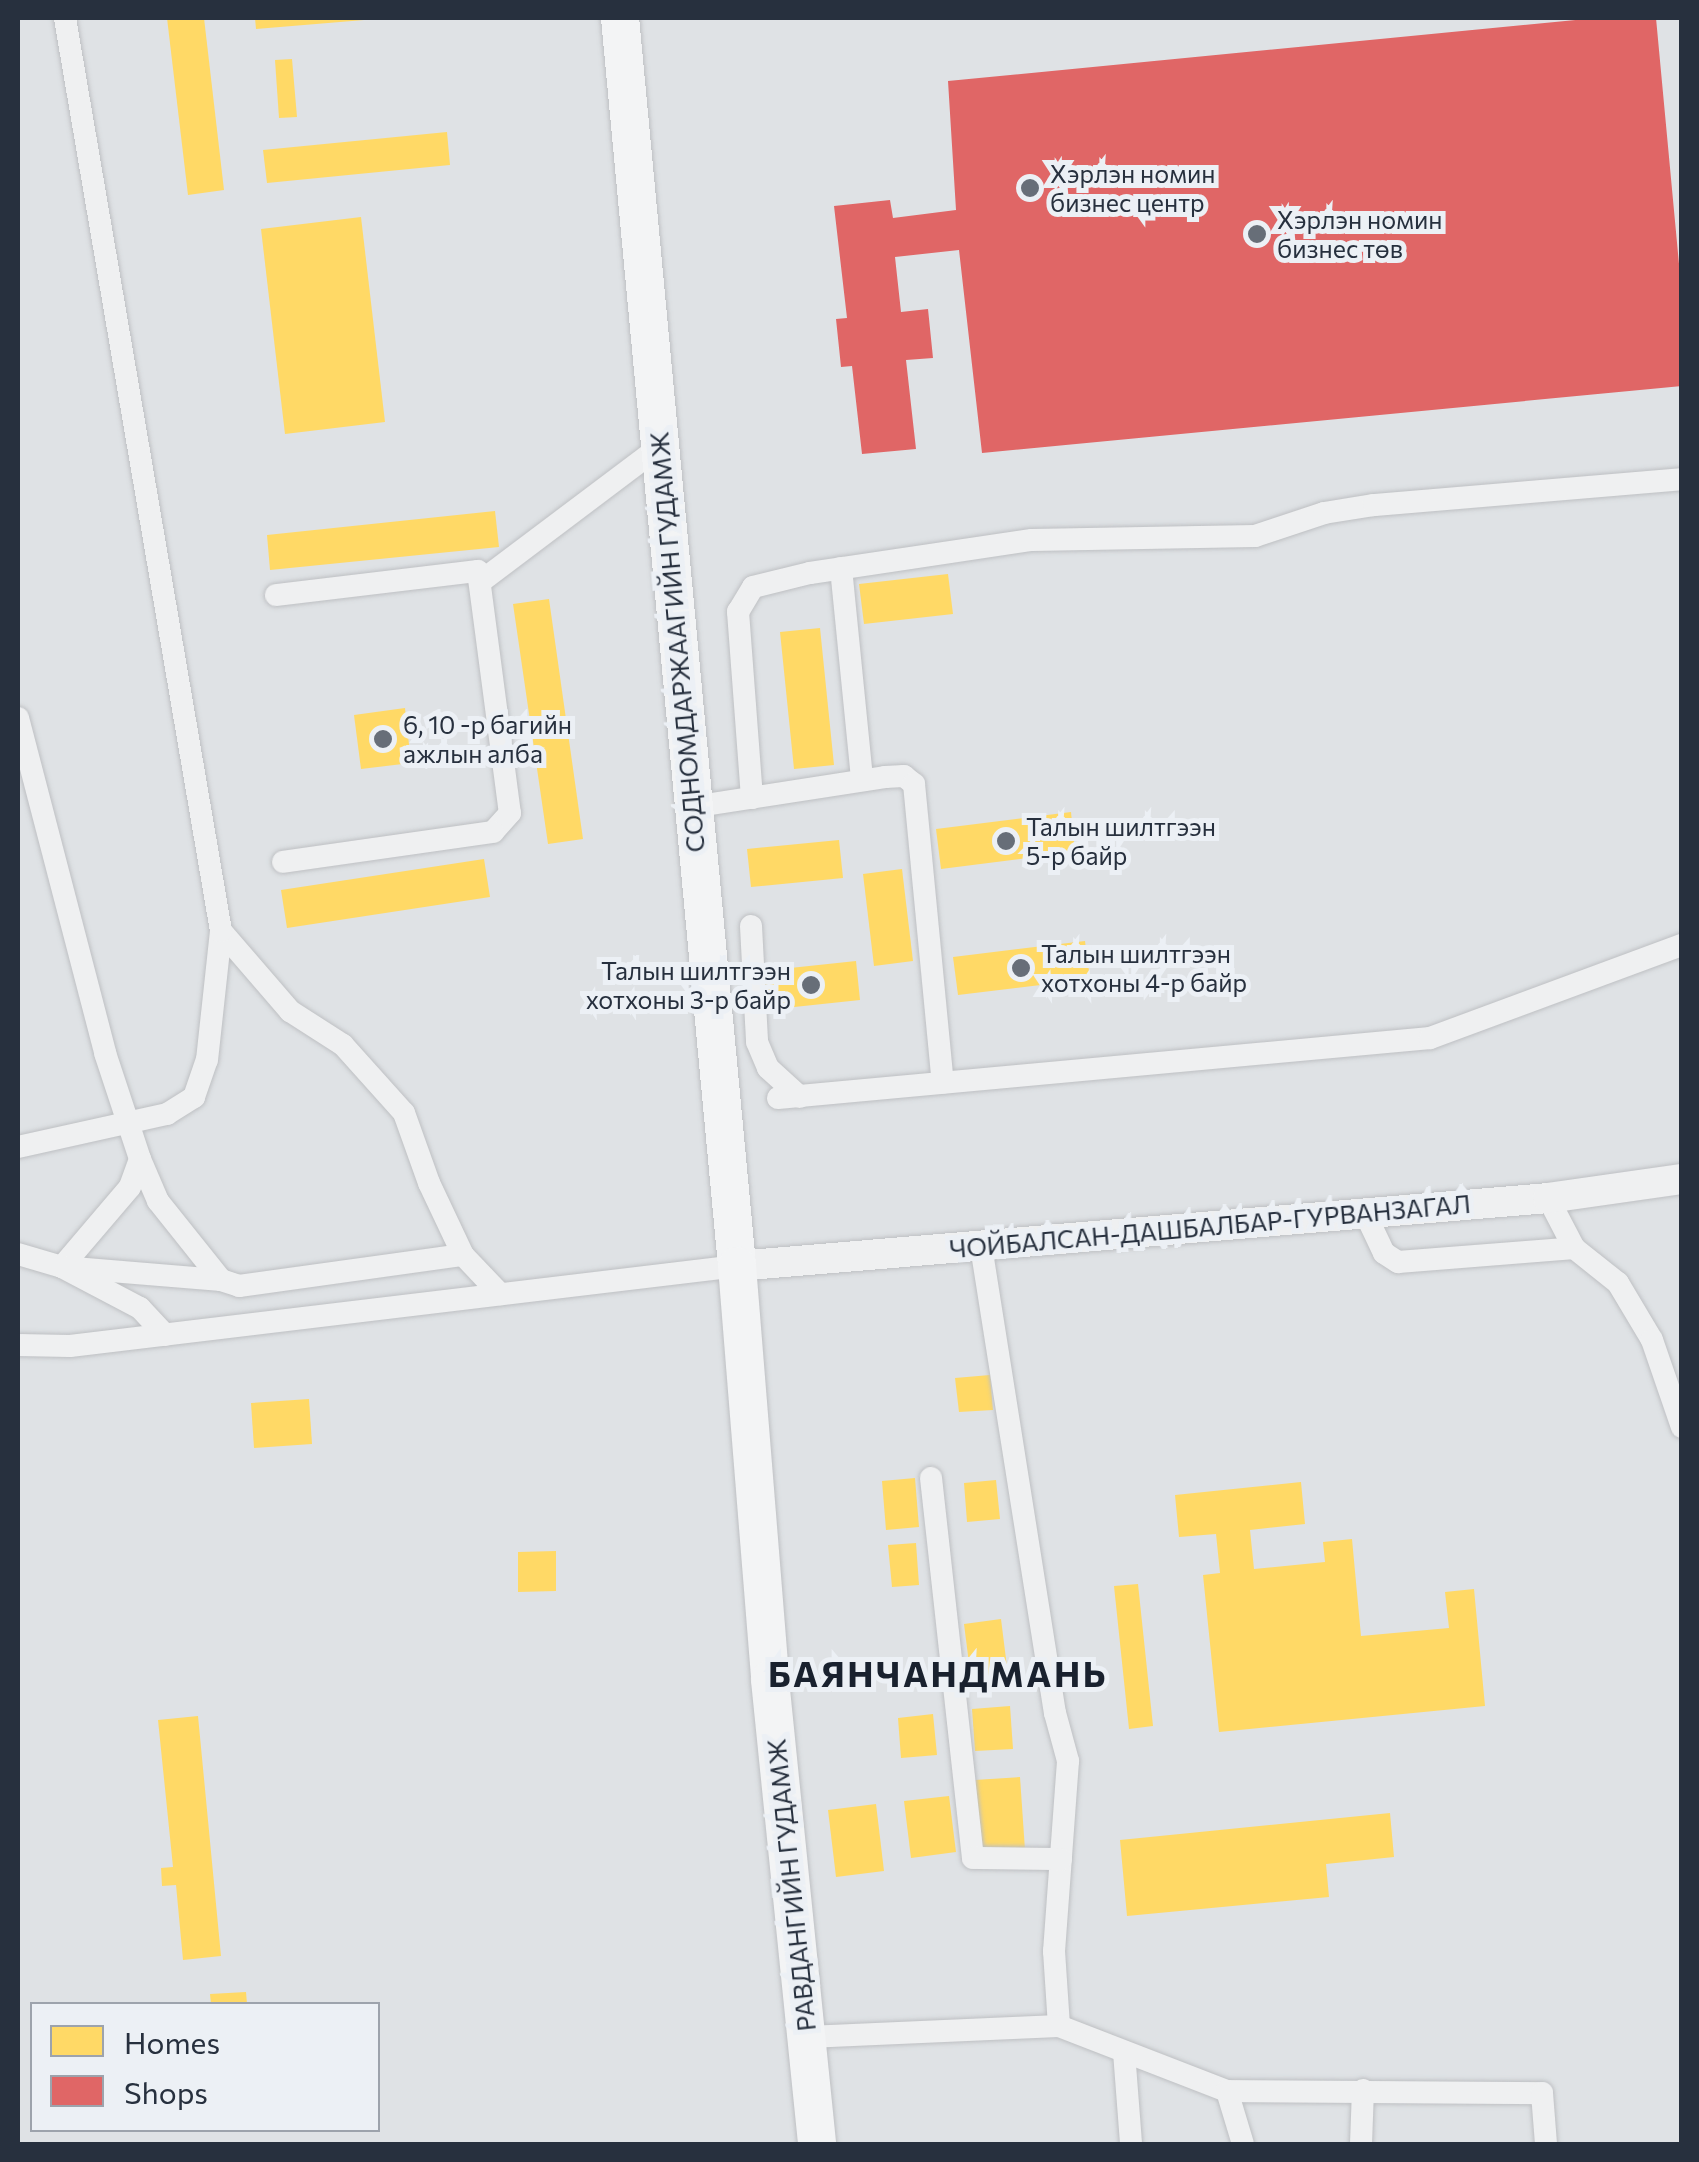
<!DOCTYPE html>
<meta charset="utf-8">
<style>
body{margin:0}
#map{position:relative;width:1699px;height:2162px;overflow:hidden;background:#dfe2e5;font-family:Commissioner,sans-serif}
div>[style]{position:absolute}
.homes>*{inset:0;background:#ffd966}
.shops>*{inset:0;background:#e06666}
.roads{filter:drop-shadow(0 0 2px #bec0c3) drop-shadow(0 0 2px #bec0c3)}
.minor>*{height:22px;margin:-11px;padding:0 11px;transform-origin:11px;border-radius:11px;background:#eff0f1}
.tertiary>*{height:30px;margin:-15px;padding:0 15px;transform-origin:15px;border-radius:15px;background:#eff0f1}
.primary>*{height:38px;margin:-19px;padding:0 19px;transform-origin:19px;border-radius:19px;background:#f3f4f5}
.dots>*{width:28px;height:28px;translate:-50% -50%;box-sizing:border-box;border:5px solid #ecf0f5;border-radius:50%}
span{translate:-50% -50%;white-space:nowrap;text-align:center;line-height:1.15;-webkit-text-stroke:10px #ecf0f5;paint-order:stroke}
.poi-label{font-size:25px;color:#27303e}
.left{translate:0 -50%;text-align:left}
.right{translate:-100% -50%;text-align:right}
.street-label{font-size:25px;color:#27303e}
.district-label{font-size:35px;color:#19212e;font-weight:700;letter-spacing:2.5px}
.frame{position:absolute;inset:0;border:20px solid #27303e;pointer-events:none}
.legend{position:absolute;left:30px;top:2002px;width:350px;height:130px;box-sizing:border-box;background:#ecf0f5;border:2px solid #9da3ac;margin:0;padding:12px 18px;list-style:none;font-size:30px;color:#27303e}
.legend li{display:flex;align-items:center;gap:20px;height:50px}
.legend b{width:50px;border:2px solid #9da3ac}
</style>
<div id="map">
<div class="homes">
<i style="clip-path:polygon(167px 18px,204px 18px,224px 190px,188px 195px)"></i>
<i style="clip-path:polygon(255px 18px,364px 18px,364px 20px,256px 29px)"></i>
<i style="clip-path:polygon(292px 59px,297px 117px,279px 118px,275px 60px)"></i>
<i style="clip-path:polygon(447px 132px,450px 165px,267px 183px,263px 150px)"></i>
<i style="clip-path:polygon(361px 217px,385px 422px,285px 434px,261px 229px)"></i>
<i style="clip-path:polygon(495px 511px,499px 547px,270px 570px,267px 535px)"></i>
<i style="clip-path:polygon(948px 574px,953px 614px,864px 624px,859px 584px)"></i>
<i style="clip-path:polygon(549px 599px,583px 839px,548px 844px,513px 604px)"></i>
<i style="clip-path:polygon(820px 628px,834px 765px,794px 769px,780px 632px)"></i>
<i style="clip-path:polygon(405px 708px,411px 763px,361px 769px,354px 715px)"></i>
<i style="clip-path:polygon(1071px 812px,1075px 852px,941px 869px,936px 829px)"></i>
<i style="clip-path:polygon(839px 840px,843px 878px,751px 887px,747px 849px)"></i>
<i style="clip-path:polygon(484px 859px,490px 897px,287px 928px,281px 890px)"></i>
<i style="clip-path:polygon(902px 869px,913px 961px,874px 966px,863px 874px)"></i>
<i style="clip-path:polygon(1085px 941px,1090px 979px,958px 995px,953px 957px)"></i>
<i style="clip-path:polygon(856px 961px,860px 1000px,766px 1010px,762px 971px)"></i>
<i style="clip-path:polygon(990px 1375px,993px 1410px,959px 1412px,955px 1378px)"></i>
<i style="clip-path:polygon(309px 1399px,312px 1444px,254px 1448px,251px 1403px)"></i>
<i style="clip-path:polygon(915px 1478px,919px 1527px,886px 1530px,882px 1481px)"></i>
<i style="clip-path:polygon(996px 1480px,1000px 1519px,967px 1522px,964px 1483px)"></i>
<i style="clip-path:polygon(1301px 1482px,1305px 1524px,1250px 1530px,1254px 1569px,1325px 1562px,1323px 1542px,1352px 1539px,1361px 1636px,1449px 1628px,1445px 1592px,1474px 1589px,1485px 1706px,1219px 1732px,1203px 1575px,1220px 1573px,1216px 1534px,1179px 1537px,1175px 1495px)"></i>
<i style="clip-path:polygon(916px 1543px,919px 1585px,892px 1587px,888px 1545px)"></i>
<i style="clip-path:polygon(556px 1551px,556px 1591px,518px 1592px,518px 1552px)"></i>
<i style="clip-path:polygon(1138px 1584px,1153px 1726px,1129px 1729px,1114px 1586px)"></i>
<i style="clip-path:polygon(1001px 1619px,1009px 1683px,972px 1687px,964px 1624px)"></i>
<i style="clip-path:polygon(1010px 1706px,1013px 1749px,975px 1751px,972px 1709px)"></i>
<i style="clip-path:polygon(933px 1714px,937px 1755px,901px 1758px,898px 1718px)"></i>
<i style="clip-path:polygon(198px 1716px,221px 1956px,183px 1960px,176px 1885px,162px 1886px,161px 1868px,173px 1867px,158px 1720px)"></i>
<i style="clip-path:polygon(1020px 1777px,1025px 1850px,980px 1853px,975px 1780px)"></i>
<i style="clip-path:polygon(949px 1796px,956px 1852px,911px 1858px,904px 1801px)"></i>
<i style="clip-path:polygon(876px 1804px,884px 1871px,836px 1877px,828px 1810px)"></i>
<i style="clip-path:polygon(1390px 1813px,1394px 1857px,1326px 1864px,1329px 1897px,1127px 1916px,1120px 1840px)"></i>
<i style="clip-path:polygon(246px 1992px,247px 2004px,211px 2004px,210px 1994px)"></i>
</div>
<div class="shops">
<i style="clip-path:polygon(1596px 18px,1656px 18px,1682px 296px,1682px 386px,982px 453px,959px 250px,895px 257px,901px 312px,928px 309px,933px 358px,906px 360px,916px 449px,862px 454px,852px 366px,841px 367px,836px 319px,847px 318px,834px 206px,890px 200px,893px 218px,956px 210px,948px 81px)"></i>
</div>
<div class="roads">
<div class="minor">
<i style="left:841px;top:568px;width:213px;rotate:84.3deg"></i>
<i style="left:480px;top:582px;width:223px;rotate:-37deg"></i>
<i style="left:276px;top:595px;width:203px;rotate:-6.8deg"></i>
<i style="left:478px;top:571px;width:244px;rotate:82.5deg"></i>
<i style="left:510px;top:813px;width:25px;rotate:132deg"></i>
<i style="left:493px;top:832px;width:212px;rotate:171.9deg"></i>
<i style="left:18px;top:718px;width:346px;rotate:75.4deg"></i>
<i style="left:105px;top:1053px;width:112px;rotate:71.7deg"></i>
<i style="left:140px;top:1159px;width:30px;rotate:110deg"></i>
<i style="left:130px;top:1187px;width:105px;rotate:130.4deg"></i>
<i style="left:62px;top:1267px;width:160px;rotate:4.7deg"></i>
<i style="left:752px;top:798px;width:187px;rotate:-94.3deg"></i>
<i style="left:738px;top:612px;width:29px;rotate:-59deg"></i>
<i style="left:753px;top:587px;width:59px;rotate:-13.8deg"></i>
<i style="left:810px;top:573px;width:224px;rotate:-8.5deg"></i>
<i style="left:1032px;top:540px;width:223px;rotate:-1deg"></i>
<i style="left:1255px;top:536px;width:73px;rotate:-18.4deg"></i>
<i style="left:1324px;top:513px;width:51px;rotate:-9.1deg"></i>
<i style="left:1374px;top:505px;width:309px;rotate:-4.8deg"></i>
<i style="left:692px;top:807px;width:195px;rotate:-8.8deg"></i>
<i style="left:885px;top:777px;width:19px;rotate:-3deg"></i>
<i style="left:904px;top:776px;width:13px;rotate:39deg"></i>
<i style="left:914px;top:784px;width:300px;rotate:84.5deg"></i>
<i style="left:751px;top:926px;width:116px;rotate:87deg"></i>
<i style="left:757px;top:1042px;width:28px;rotate:67deg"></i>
<i style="left:768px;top:1068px;width:43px;rotate:42.2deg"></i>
<i style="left:221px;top:931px;width:106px;rotate:49.2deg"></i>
<i style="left:290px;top:1011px;width:63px;rotate:32.7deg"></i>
<i style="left:343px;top:1045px;width:91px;rotate:48.1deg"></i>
<i style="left:404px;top:1113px;width:74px;rotate:70.3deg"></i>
<i style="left:429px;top:1183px;width:80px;rotate:64.7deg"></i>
<i style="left:463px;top:1255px;width:54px;rotate:46.5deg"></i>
<i style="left:778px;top:1098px;width:655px;rotate:-5.26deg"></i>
<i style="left:1430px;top:1038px;width:269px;rotate:-20.3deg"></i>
<i style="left:18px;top:1147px;width:153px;rotate:-12.5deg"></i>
<i style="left:167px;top:1114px;width:32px;rotate:-32deg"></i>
<i style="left:194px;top:1097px;width:39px;rotate:-71deg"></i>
<i style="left:207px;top:1060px;width:130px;rotate:-83.8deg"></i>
<i style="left:221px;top:931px;width:926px;rotate:-99.7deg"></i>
<i style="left:140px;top:1159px;width:46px;rotate:66.8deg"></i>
<i style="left:158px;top:1201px;width:101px;rotate:51.4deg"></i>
<i style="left:221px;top:1280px;width:19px;rotate:18deg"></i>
<i style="left:239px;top:1286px;width:226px;rotate:-7.9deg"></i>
<i style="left:1548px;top:1198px;width:56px;rotate:62.5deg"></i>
<i style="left:1574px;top:1248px;width:56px;rotate:38.5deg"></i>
<i style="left:1618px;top:1283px;width:66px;rotate:59.2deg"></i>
<i style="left:1652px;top:1340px;width:92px;rotate:71deg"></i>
<i style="left:1365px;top:1213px;width:44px;rotate:64.6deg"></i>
<i style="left:1384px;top:1253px;width:17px;rotate:33deg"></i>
<i style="left:1398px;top:1262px;width:177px;rotate:-4.5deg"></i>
<i style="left:981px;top:1246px;width:473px;rotate:81deg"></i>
<i style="left:1055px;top:1713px;width:50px;rotate:74.8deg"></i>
<i style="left:1068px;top:1761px;width:191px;rotate:94.2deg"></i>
<i style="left:1054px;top:1951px;width:75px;rotate:86.2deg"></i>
<i style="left:18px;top:1254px;width:46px;rotate:16.5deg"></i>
<i style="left:62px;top:1267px;width:88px;rotate:27.7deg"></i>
<i style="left:140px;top:1308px;width:37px;rotate:47deg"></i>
<i style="left:18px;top:1345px;width:52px;rotate:1.1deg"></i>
<i style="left:70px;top:1346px;width:672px;rotate:-6.84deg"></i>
<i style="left:931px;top:1478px;width:382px;rotate:83.7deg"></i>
<i style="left:973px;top:1858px;width:88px;rotate:0.7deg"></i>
<i style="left:807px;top:2037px;width:252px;rotate:-2.5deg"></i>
<i style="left:1059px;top:2026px;width:180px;rotate:21.2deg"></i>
<i style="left:1227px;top:2091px;width:315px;rotate:0.4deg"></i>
<i style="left:1542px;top:2093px;width:51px;rotate:85.5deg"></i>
<i style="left:1124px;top:2052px;width:92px;rotate:85.6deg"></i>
<i style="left:1227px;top:2091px;width:55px;rotate:73.2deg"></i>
<i style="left:1361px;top:2144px;width:54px;rotate:-87.9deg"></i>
</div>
<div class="tertiary">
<i style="left:737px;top:1266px;width:814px;rotate:-4.79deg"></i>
<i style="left:1548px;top:1198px;width:135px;rotate:-8.1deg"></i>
</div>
<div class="primary">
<i style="left:620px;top:18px;width:1253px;rotate:84.64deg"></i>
<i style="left:737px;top:1266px;width:415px;rotate:85.4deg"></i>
<i style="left:770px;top:1680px;width:466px;rotate:84.2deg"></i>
</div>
</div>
<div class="dots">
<i style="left:1030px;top:188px;background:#676e78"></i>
<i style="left:1257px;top:234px;background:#676e78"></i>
<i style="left:383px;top:739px;background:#676e78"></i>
<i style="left:1006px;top:841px;background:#676e78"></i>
<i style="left:1021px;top:968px;background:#676e78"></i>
<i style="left:811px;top:985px;background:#676e78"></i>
</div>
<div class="poi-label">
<span class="left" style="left:1050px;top:188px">Хэрлэн номин<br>бизнес центр</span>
<span class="left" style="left:1277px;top:234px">Хэрлэн номин<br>бизнес төв</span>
<span class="left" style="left:403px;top:739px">6, 10 -р багийн<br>ажлын алба</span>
<span class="left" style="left:1026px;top:841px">Талын шилтгээн<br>5-р байр</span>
<span class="left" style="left:1041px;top:968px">Талын шилтгээн<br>хотхоны 4-р байр</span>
<span class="right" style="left:791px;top:985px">Талын шилтгээн<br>хотхоны 3-р байр</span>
</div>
<div class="street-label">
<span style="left:677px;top:642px;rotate:-95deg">СОДНОМДАРЖААГИЙН ГУДАМЖ</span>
<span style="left:1210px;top:1226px;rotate:-5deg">ЧОЙБАЛСАН-ДАШБАЛБАР-ГУРВАНЗАГАЛ</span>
<span style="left:791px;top:1885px;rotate:-96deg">РАВДАНГИЙН ГУДАМЖ</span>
</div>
<div class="district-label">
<span style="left:938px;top:1673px">БАЯНЧАНДМАНЬ</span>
</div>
<div class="frame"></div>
<ul class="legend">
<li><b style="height:28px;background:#ffd966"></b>Homes</li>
<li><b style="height:28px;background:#e06666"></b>Shops</li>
</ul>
</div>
